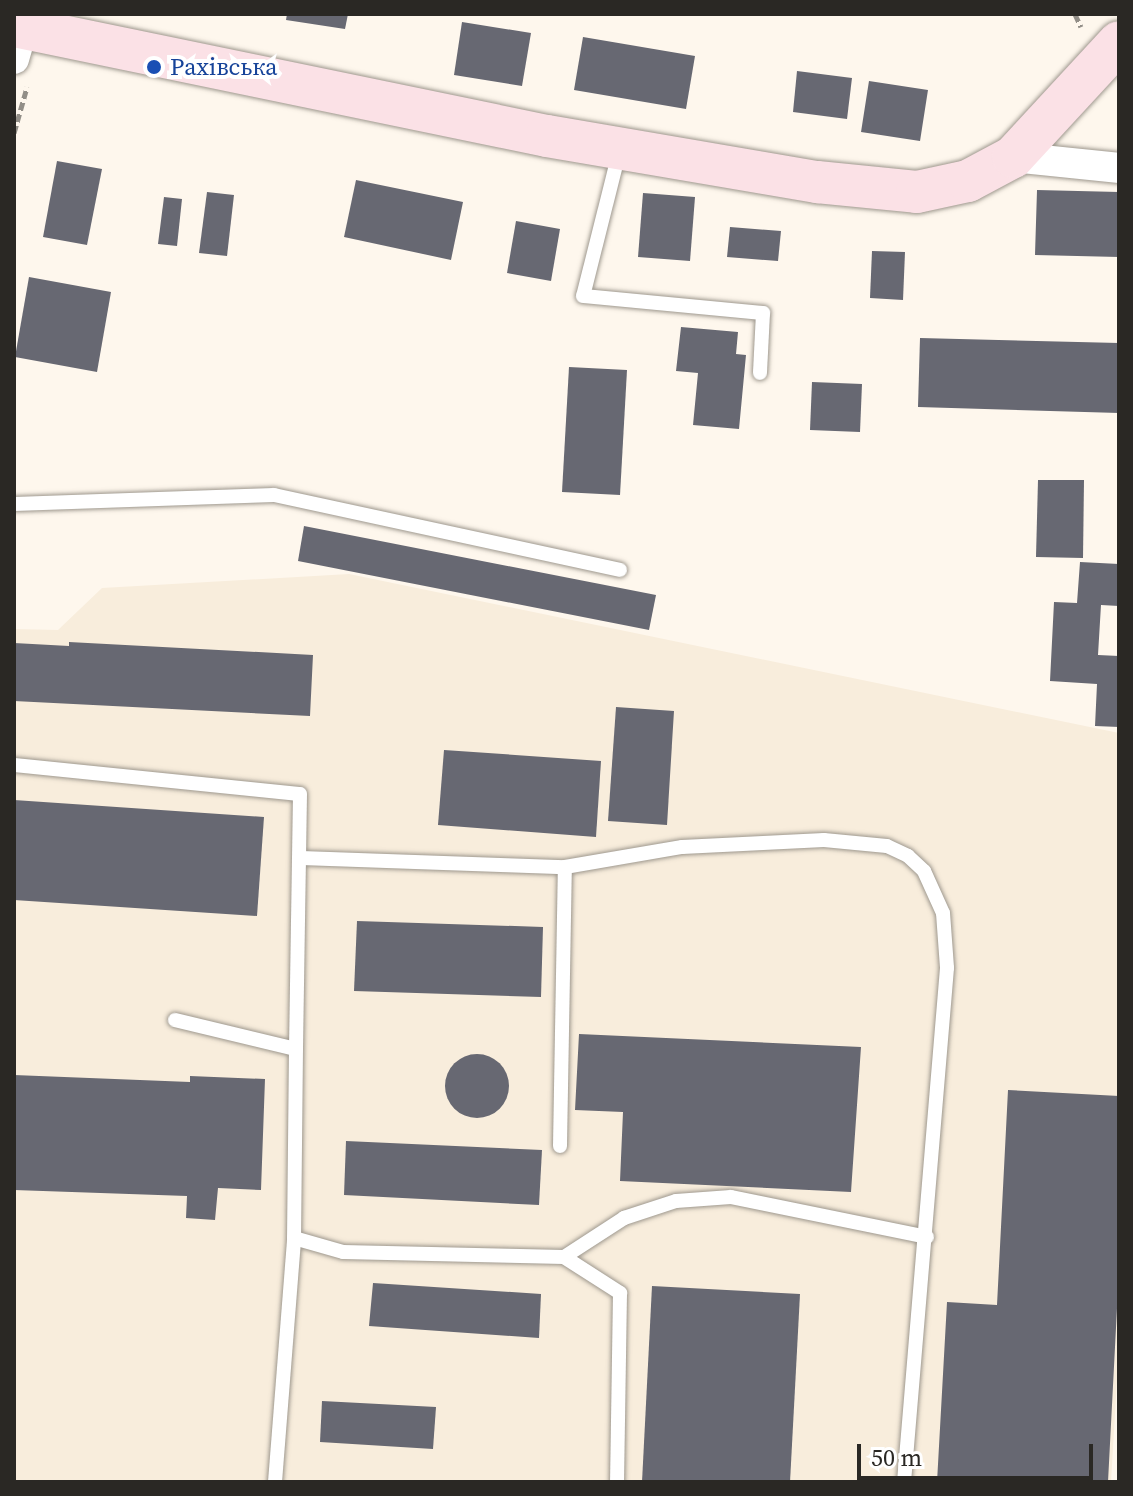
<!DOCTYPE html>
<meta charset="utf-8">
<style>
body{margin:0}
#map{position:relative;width:1133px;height:1496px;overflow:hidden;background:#fef7ed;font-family:"Source Serif 4",serif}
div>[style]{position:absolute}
.built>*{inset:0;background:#f8eddc}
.building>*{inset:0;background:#676872}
.round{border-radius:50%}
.path>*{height:5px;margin-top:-2.5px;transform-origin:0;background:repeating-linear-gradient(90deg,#928e87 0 8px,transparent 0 12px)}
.roads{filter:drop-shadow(0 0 2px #9e988e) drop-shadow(0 0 2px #9e988e)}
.service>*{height:14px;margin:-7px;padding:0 7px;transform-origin:7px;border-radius:7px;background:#fff}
.minor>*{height:30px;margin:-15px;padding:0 15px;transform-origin:15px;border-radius:15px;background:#fff}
.secondary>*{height:42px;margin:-21px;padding:0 21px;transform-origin:21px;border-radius:21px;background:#fbe1e6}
.dots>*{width:22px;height:22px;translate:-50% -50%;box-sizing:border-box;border:4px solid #fff;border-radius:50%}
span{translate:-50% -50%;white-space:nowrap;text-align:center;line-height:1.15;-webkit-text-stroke:8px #fff;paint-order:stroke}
.transit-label{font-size:24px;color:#164399}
.left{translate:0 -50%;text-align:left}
.frame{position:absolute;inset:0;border:16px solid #2a2824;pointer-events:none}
.scale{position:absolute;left:857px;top:1444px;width:236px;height:36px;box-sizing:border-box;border:4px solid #2a2824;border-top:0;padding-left:10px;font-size:24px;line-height:28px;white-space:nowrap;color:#2a2824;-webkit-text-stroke:6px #fff;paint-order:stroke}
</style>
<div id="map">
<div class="built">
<i style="clip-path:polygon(349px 574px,1119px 733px,1119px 1346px,1111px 1482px,14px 1482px,14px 629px,58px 630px,102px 588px)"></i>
</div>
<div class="building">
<i style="clip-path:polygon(287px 14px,348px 14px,345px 29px,286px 20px)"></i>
<i style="clip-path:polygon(462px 22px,531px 33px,522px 86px,454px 75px)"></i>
<i style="clip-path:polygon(583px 37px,695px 56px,686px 109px,574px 90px)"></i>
<i style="clip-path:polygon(797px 71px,852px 78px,847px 119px,793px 112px)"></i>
<i style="clip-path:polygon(869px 81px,928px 90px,920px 141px,861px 132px)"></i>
<i style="clip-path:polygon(57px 161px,102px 169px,87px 245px,43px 237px)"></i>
<i style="clip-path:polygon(356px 180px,463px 202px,451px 260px,344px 237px)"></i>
<i style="clip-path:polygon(1037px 190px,1119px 192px,1119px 257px,1035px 255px)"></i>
<i style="clip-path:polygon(207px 192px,234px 195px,227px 256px,199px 253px)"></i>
<i style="clip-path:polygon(643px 193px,695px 197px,690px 261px,638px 257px)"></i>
<i style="clip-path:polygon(164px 197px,182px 199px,177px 246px,158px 244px)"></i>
<i style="clip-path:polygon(516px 221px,560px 229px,551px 281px,507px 273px)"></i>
<i style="clip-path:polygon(730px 227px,781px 231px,778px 261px,727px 257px)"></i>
<i style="clip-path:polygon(872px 251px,905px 252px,903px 300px,870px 298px)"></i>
<i style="clip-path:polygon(29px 277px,111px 292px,97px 372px,15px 357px)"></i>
<i style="clip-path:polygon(681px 327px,738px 332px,736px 354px,746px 355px,739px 429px,693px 425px,698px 373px,676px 371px)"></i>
<i style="clip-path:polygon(920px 338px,1119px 343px,1119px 413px,918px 407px)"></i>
<i style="clip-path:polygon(569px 367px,627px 370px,620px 495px,562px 492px)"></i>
<i style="clip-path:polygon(812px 382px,862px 384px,860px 432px,810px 430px)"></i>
<i style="clip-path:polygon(1038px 480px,1084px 480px,1083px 558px,1036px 557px)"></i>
<i style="clip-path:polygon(304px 526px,656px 595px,649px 630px,298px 561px)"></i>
<i style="clip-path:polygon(1080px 562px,1119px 564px,1119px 606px,1101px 605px,1098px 655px,1119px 656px,1119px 727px,1095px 726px,1097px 684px,1050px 681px,1054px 602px,1077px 603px)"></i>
<i style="clip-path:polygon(69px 642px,313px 655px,310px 716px,14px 701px,14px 643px,69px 646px)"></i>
<i style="clip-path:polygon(616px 707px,674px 711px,667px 825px,608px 821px)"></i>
<i style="clip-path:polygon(444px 750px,601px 761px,596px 837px,438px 825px)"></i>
<i style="clip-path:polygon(14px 800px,264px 817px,257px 916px,14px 900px)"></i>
<i style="clip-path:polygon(357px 921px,543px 927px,541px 997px,354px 991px)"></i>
<i style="clip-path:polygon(579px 1034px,861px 1047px,851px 1192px,620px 1181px,623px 1112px,575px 1110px)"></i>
<i class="round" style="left:445px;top:1054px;width:64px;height:64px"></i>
<i style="clip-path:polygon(14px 1075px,190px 1082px,190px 1076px,265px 1079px,261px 1190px,218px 1188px,215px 1220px,186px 1218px,187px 1196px,14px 1190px)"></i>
<i style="clip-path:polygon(1008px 1090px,1119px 1096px,1119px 1270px,1108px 1482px,937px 1482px,947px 1302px,997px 1305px)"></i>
<i style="clip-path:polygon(346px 1141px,542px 1150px,539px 1205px,344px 1195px)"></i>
<i style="clip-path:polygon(373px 1283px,541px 1294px,539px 1338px,369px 1326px)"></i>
<i style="clip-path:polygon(652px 1286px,800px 1294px,790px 1482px,642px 1482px)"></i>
<i style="clip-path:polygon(322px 1401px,436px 1407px,433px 1449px,320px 1442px)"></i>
</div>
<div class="path">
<i style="left:1075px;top:14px;width:14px;rotate:65deg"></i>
<i style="left:14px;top:133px;width:48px;rotate:-74.2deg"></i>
</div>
<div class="roads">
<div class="service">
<i style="left:619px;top:153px;width:147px;rotate:104.1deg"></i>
<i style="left:583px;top:296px;width:181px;rotate:5.4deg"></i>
<i style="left:763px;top:313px;width:60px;rotate:92.9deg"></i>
<i style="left:14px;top:504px;width:260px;rotate:-2deg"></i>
<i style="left:274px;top:495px;width:354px;rotate:12.2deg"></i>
<i style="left:14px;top:765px;width:287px;rotate:5.8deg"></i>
<i style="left:300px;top:794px;width:255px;rotate:90.9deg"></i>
<i style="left:301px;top:858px;width:264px;rotate:2deg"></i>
<i style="left:175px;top:1020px;width:124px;rotate:13.5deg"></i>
<i style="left:296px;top:1049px;width:189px;rotate:90.6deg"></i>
<i style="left:294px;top:1238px;width:51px;rotate:15.9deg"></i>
<i style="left:343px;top:1252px;width:221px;rotate:1.3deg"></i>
<i style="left:564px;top:1257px;width:67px;rotate:32.7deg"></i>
<i style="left:620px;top:1293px;width:189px;rotate:90.9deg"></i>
<i style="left:560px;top:1146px;width:279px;rotate:-89deg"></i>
<i style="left:565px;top:867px;width:119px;rotate:-9.7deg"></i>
<i style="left:682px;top:847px;width:142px;rotate:-2.8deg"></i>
<i style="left:824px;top:840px;width:63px;rotate:5.4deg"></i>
<i style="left:887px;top:846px;width:23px;rotate:25deg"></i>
<i style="left:908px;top:856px;width:22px;rotate:43deg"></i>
<i style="left:924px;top:871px;width:46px;rotate:65.7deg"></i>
<i style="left:943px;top:913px;width:55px;rotate:85.8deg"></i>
<i style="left:947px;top:968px;width:516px;rotate:94.78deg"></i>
<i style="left:564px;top:1257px;width:72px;rotate:-33deg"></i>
<i style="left:624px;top:1218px;width:55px;rotate:-18.1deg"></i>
<i style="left:676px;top:1201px;width:55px;rotate:-4.2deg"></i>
<i style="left:731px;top:1197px;width:200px;rotate:11.5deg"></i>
<i style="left:275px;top:1482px;width:245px;rotate:-85.5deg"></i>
</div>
<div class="minor">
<i style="left:14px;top:59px;width:32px;rotate:-74deg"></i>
<i style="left:1013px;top:157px;width:107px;rotate:5.9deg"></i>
</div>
<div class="secondary">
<i style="left:14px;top:26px;width:544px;rotate:11.66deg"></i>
<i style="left:547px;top:136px;width:274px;rotate:9.7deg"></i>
<i style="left:817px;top:182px;width:100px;rotate:5.7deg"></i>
<i style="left:917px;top:192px;width:52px;rotate:-12.2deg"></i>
<i style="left:968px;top:181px;width:51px;rotate:-28.1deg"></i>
<i style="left:1013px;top:157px;width:156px;rotate:-47.3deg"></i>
</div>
</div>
<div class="dots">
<i style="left:154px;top:67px;background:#1a4fb4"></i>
</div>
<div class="transit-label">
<span class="left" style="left:170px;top:67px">Рахівська</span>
</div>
<div class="frame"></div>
<div class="scale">50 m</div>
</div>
